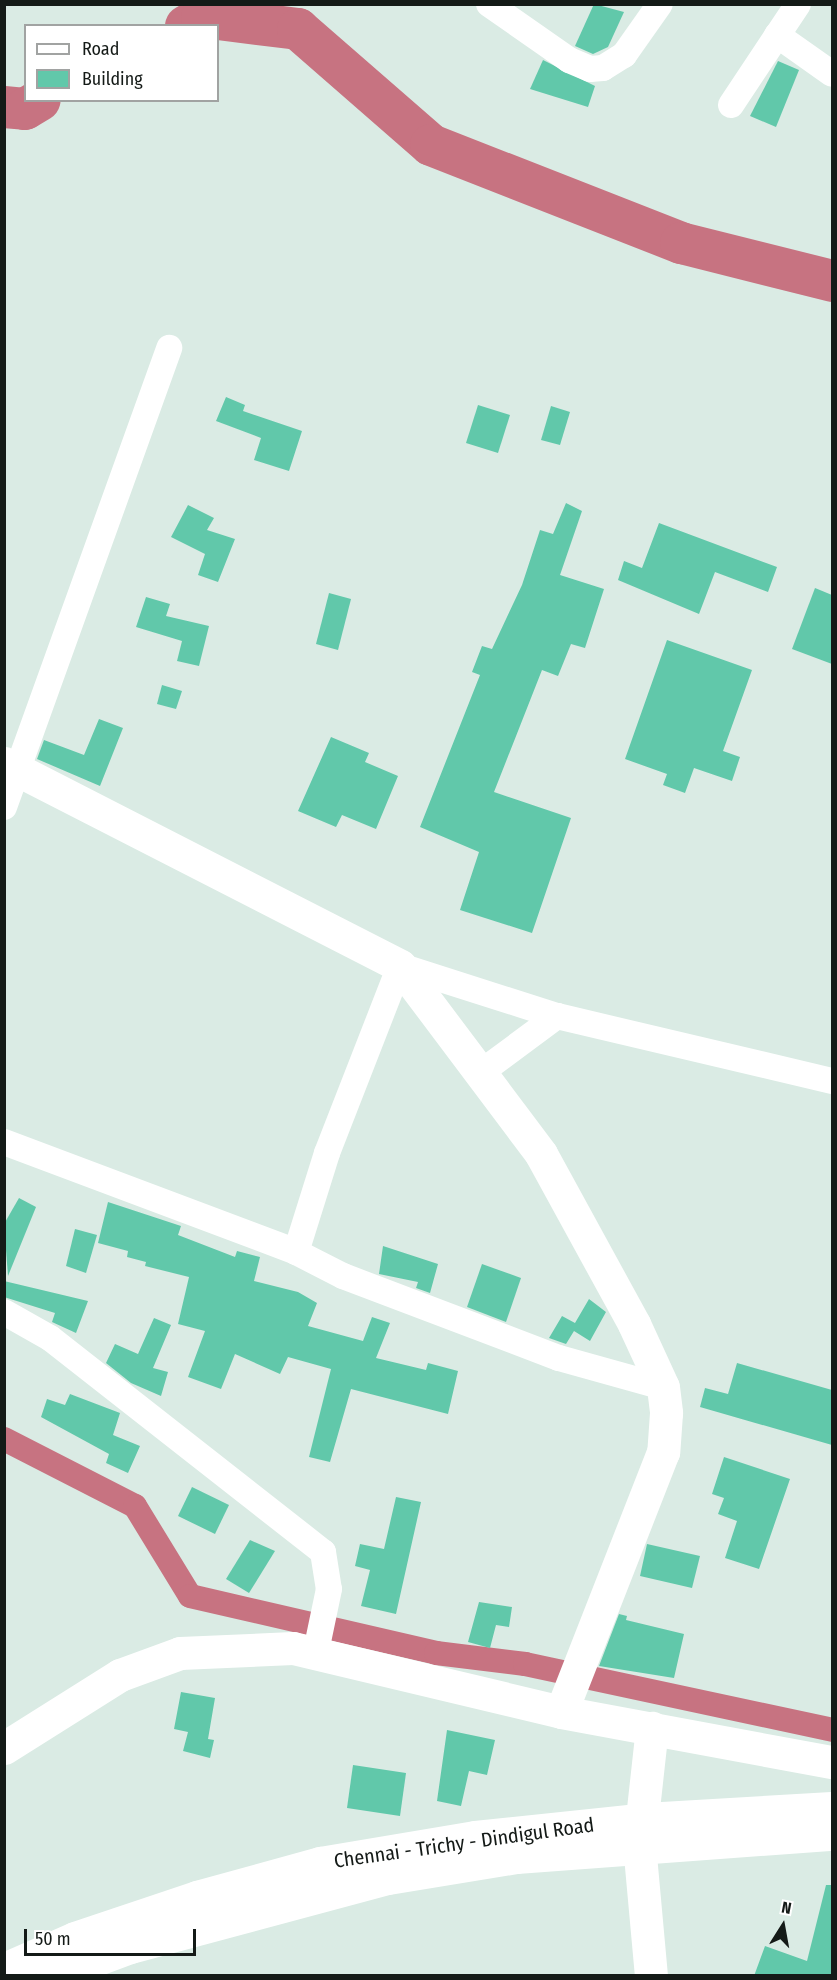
<!DOCTYPE html>
<style>
body{margin:0}
#map{position:relative;width:837px;height:1980px;overflow:hidden;background:#daebe4;font-family:"Fira Sans Condensed",sans-serif}
div>[style]{position:absolute}
.canal>*{height:24px;margin:-12px;padding:0 12px;transform-origin:12px;border-radius:12px;background:#c77381}
.river>*{height:42px;margin:-21px;padding:0 21px;transform-origin:21px;border-radius:21px;background:#c77381}
.building>*{inset:0;background:#61c8aa}
.street>*{height:26px;margin:-13px;padding:0 13px;transform-origin:13px;border-radius:13px;background:#fff}
.secondary>*{height:33px;margin:-16.5px;padding:0 16.5px;transform-origin:16.5px;border-radius:16.5px;background:#fff}
.highway>*{height:33px;margin:-16.5px;padding:0 16.5px;transform-origin:16.5px;border-radius:16.5px;background:#fff}
span{translate:-50% -50%;white-space:nowrap;text-align:center;line-height:1.15;-webkit-text-stroke:6px #fff;paint-order:stroke}
.street-label{font-size:20px;color:#141a17}
.frame{position:absolute;inset:0;border:6px solid #141a17;pointer-events:none}
.legend{position:absolute;left:24px;top:24px;width:195px;height:78px;box-sizing:border-box;background:#fff;border:2px solid #a1a3a2;margin:0;padding:8px 10px;list-style:none;font-size:18px;color:#141a17}
.legend li{display:flex;align-items:center;gap:12px;height:30px}
.legend b{width:30px;border:2px solid #a1a3a2}
.north{position:absolute;left:753px;top:1896px;width:60px;height:60px;-webkit-text-stroke:4px #fff;paint-order:stroke;rotate:11deg;font-size:16px;font-weight:700;line-height:24px;text-align:center;color:#141a17}
.north::after{content:'';display:block;margin:auto;width:21px;height:27px;background:#141a17;clip-path:polygon(50% 0,100% 100%,50% 72%,0 100%)}
.scale{position:absolute;left:24px;top:1929px;width:172px;height:27px;box-sizing:border-box;border:3px solid #141a17;border-top:0;padding-left:8px;font-size:18px;line-height:21px;white-space:nowrap;color:#141a17;-webkit-text-stroke:4px #fff;paint-order:stroke}
</style>
<div id="map">
<div class="canal">
<i style="left:4px;top:1439px;width:147px;rotate:27.1deg"></i>
<i style="left:135px;top:1506px;width:105px;rotate:58.6deg"></i>
<i style="left:190px;top:1596px;width:253px;rotate:13deg"></i>
<i style="left:436px;top:1653px;width:90px;rotate:7deg"></i>
<i style="left:525px;top:1664px;width:314px;rotate:12.1deg"></i>
</div>
<div class="river">
<i style="left:186px;top:26px;width:18px;rotate:-29deg"></i>
<i style="left:202px;top:17px;width:97px;rotate:7.1deg"></i>
<i style="left:298px;top:29px;width:176px;rotate:41.1deg"></i>
<i style="left:431px;top:145px;width:269px;rotate:21.4deg"></i>
<i style="left:681px;top:243px;width:156px;rotate:14.1deg"></i>
<i style="left:4px;top:107px;width:21px;rotate:5deg"></i>
<i style="left:25px;top:109px;width:17px;rotate:-31deg"></i>
</div>
<div class="building">
<i style="clip-path:polygon(594px 4px,624px 12px,608px 47px,593px 54px,575px 46px)"></i>
<i style="clip-path:polygon(543px 60px,595px 86px,588px 107px,530px 89px)"></i>
<i style="clip-path:polygon(778px 61px,799px 70px,776px 127px,750px 116px)"></i>
<i style="clip-path:polygon(226px 397px,245px 405px,243px 411px,302px 431px,289px 471px,254px 460px,261px 438px,216px 421px)"></i>
<i style="clip-path:polygon(478px 405px,510px 415px,498px 453px,466px 443px)"></i>
<i style="clip-path:polygon(551px 406px,570px 412px,560px 445px,541px 440px)"></i>
<i style="clip-path:polygon(566px 503px,582px 511px,560px 575px,604px 589px,585px 648px,571px 644px,558px 676px,542px 670px,494px 792px,571px 818px,532px 933px,460px 910px,479px 852px,420px 827px,480px 675px,472px 672px,482px 646px,492px 649px,522px 585px,540px 530px,553px 534px)"></i>
<i style="clip-path:polygon(188px 505px,214px 518px,207px 530px,235px 539px,218px 582px,198px 575px,205px 554px,171px 537px)"></i>
<i style="clip-path:polygon(659px 523px,777px 567px,768px 592px,715px 572px,699px 614px,618px 580px,624px 561px,642px 568px)"></i>
<i style="clip-path:polygon(815px 588px,832px 595px,832px 664px,792px 649px)"></i>
<i style="clip-path:polygon(329px 593px,351px 599px,338px 650px,316px 644px)"></i>
<i style="clip-path:polygon(146px 597px,170px 604px,166px 616px,209px 626px,199px 666px,177px 661px,182px 641px,136px 627px)"></i>
<i style="clip-path:polygon(667px 640px,752px 670px,723px 751px,740px 757px,732px 781px,694px 768px,685px 793px,663px 785px,667px 774px,625px 759px)"></i>
<i style="clip-path:polygon(162px 685px,182px 691px,176px 709px,157px 704px)"></i>
<i style="clip-path:polygon(99px 719px,123px 728px,100px 786px,37px 759px,44px 740px,84px 755px)"></i>
<i style="clip-path:polygon(331px 737px,369px 753px,365px 762px,398px 776px,376px 829px,342px 815px,336px 827px,298px 811px)"></i>
<i style="clip-path:polygon(19px 1198px,36px 1207px,8px 1276px,4px 1224px)"></i>
<i style="clip-path:polygon(108px 1202px,181px 1226px,178px 1235px,235px 1257px,237px 1251px,260px 1257px,254px 1281px,298px 1292px,317px 1303px,308px 1326px,363px 1341px,372px 1317px,390px 1323px,376px 1358px,426px 1370px,428px 1363px,458px 1371px,448px 1414px,351px 1389px,330px 1462px,309px 1457px,331px 1369px,288px 1357px,280px 1374px,235px 1354px,221px 1389px,188px 1377px,205px 1331px,178px 1324px,189px 1277px,145px 1266px,146px 1262px,127px 1257px,128px 1251px,98px 1243px)"></i>
<i style="clip-path:polygon(75px 1229px,97px 1235px,86px 1273px,66px 1266px)"></i>
<i style="clip-path:polygon(383px 1246px,438px 1264px,430px 1293px,416px 1288px,418px 1282px,379px 1274px)"></i>
<i style="clip-path:polygon(482px 1264px,521px 1278px,506px 1322px,467px 1307px)"></i>
<i style="clip-path:polygon(4px 1281px,88px 1301px,76px 1333px,52px 1322px,55px 1313px,4px 1297px)"></i>
<i style="clip-path:polygon(589px 1299px,606px 1312px,590px 1341px,574px 1331px,566px 1344px,549px 1338px,562px 1316px,575px 1323px)"></i>
<i style="clip-path:polygon(154px 1318px,171px 1325px,153px 1368px,168px 1372px,161px 1396px,131px 1383px,106px 1363px,115px 1344px,138px 1354px)"></i>
<i style="clip-path:polygon(737px 1363px,832px 1390px,832px 1445px,700px 1407px,705px 1388px,728px 1394px)"></i>
<i style="clip-path:polygon(70px 1394px,120px 1413px,113px 1435px,140px 1446px,128px 1473px,106px 1463px,109px 1454px,41px 1417px,47px 1399px,65px 1405px)"></i>
<i style="clip-path:polygon(724px 1457px,790px 1479px,759px 1569px,725px 1558px,737px 1521px,718px 1514px,724px 1498px,712px 1494px)"></i>
<i style="clip-path:polygon(192px 1487px,229px 1505px,215px 1534px,178px 1516px)"></i>
<i style="clip-path:polygon(396px 1497px,421px 1502px,396px 1614px,361px 1606px,370px 1570px,355px 1566px,360px 1544px,384px 1549px)"></i>
<i style="clip-path:polygon(250px 1540px,275px 1551px,249px 1593px,226px 1579px)"></i>
<i style="clip-path:polygon(647px 1544px,700px 1556px,692px 1588px,640px 1576px)"></i>
<i style="clip-path:polygon(479px 1602px,512px 1607px,509px 1627px,496px 1625px,490px 1648px,468px 1642px)"></i>
<i style="clip-path:polygon(619px 1614px,627px 1616px,626px 1620px,684px 1634px,674px 1678px,599px 1666px)"></i>
<i style="clip-path:polygon(181px 1692px,215px 1698px,208px 1739px,214px 1740px,210px 1758px,183px 1751px,188px 1732px,174px 1729px)"></i>
<i style="clip-path:polygon(447px 1730px,495px 1740px,487px 1775px,469px 1771px,461px 1806px,437px 1801px)"></i>
<i style="clip-path:polygon(353px 1765px,406px 1773px,400px 1816px,347px 1808px)"></i>
<i style="clip-path:polygon(826px 1885px,832px 1885px,832px 1976px,754px 1976px,765px 1946px,807px 1961px)"></i>
</div>
<div class="street">
<i style="left:489px;top:4px;width:98px;rotate:35deg"></i>
<i style="left:569px;top:60px;width:23px;rotate:23deg"></i>
<i style="left:590px;top:69px;width:13px;rotate:-4deg"></i>
<i style="left:603px;top:68px;width:25px;rotate:-32deg"></i>
<i style="left:624px;top:55px;width:62px;rotate:-54.8deg"></i>
<i style="left:777px;top:35px;width:67px;rotate:35.3deg"></i>
<i style="left:731px;top:105px;width:121px;rotate:-56.4deg"></i>
<i style="left:4px;top:807px;width:488px;rotate:-70.2deg"></i>
<i style="left:480px;top:1073px;width:96px;rotate:-36.5deg"></i>
<i style="left:4px;top:1142px;width:312px;rotate:20.6deg"></i>
<i style="left:296px;top:1252px;width:53px;rotate:27.1deg"></i>
<i style="left:343px;top:1276px;width:231px;rotate:20.8deg"></i>
<i style="left:559px;top:1358px;width:108px;rotate:15.6deg"></i>
<i style="left:296px;top:1252px;width:104px;rotate:-72.6deg"></i>
<i style="left:327px;top:1153px;width:201px;rotate:-68.7deg"></i>
<i style="left:400px;top:966px;width:165px;rotate:17.7deg"></i>
<i style="left:557px;top:1016px;width:283px;rotate:13.3deg"></i>
<i style="left:4px;top:1312px;width:53px;rotate:29.5deg"></i>
<i style="left:50px;top:1338px;width:347px;rotate:38.1deg"></i>
<i style="left:323px;top:1552px;width:37px;rotate:81deg"></i>
<i style="left:329px;top:1589px;width:63px;rotate:101.8deg"></i>
</div>
<div class="secondary">
<i style="left:4px;top:763px;width:445px;rotate:27.1deg"></i>
<i style="left:400px;top:966px;width:235px;rotate:53.1deg"></i>
<i style="left:541px;top:1154px;width:194px;rotate:61.3deg"></i>
<i style="left:634px;top:1324px;width:69px;rotate:65.3deg"></i>
<i style="left:663px;top:1387px;width:26px;rotate:83deg"></i>
<i style="left:666px;top:1413px;width:39px;rotate:94deg"></i>
<i style="left:663px;top:1452px;width:279px;rotate:111.4deg"></i>
<i style="left:651px;top:1976px;width:132px;rotate:-95.2deg"></i>
<i style="left:639px;top:1845px;width:118px;rotate:-83.7deg"></i>
</div>
<div class="highway">
<i style="left:4px;top:1748px;width:137px;rotate:-32.2deg"></i>
<i style="left:120px;top:1675px;width:64px;rotate:-20.1deg"></i>
<i style="left:180px;top:1653px;width:113px;rotate:-2.5deg"></i>
<i style="left:293px;top:1648px;width:276px;rotate:13.4deg"></i>
<i style="left:561px;top:1712px;width:276px;rotate:10.5deg"></i>
<i style="left:4px;top:1969px;width:77px;rotate:-23.6deg"></i>
<i style="left:75px;top:1938px;width:129px;rotate:-18.6deg"></i>
<i style="left:197px;top:1897px;width:128px;rotate:-15.5deg"></i>
<i style="left:320px;top:1863px;width:157px;rotate:-9.5deg"></i>
<i style="left:475px;top:1837px;width:171px;rotate:-6deg"></i>
<i style="left:645px;top:1819px;width:187px;rotate:-3.4deg"></i>
<i style="left:52px;top:1976px;width:83px;rotate:-20.4deg"></i>
<i style="left:130px;top:1947px;width:267px;rotate:-15deg"></i>
<i style="left:388px;top:1878px;width:130px;rotate:-9.3deg"></i>
<i style="left:516px;top:1857px;width:317px;rotate:-4.2deg"></i>
</div>
<div class="street-label">
<span style="left:464px;top:1843px;rotate:-8deg">Chennai - Trichy - Dindigul Road</span>
</div>
<div class="frame"></div>
<ul class="legend">
<li><b style="height:8px;background:#fff"></b>Road</li>
<li><b style="height:16px;background:#61c8aa"></b>Building</li>
</ul>
<div class="north">N</div>
<div class="scale">50 m</div>
</div>
